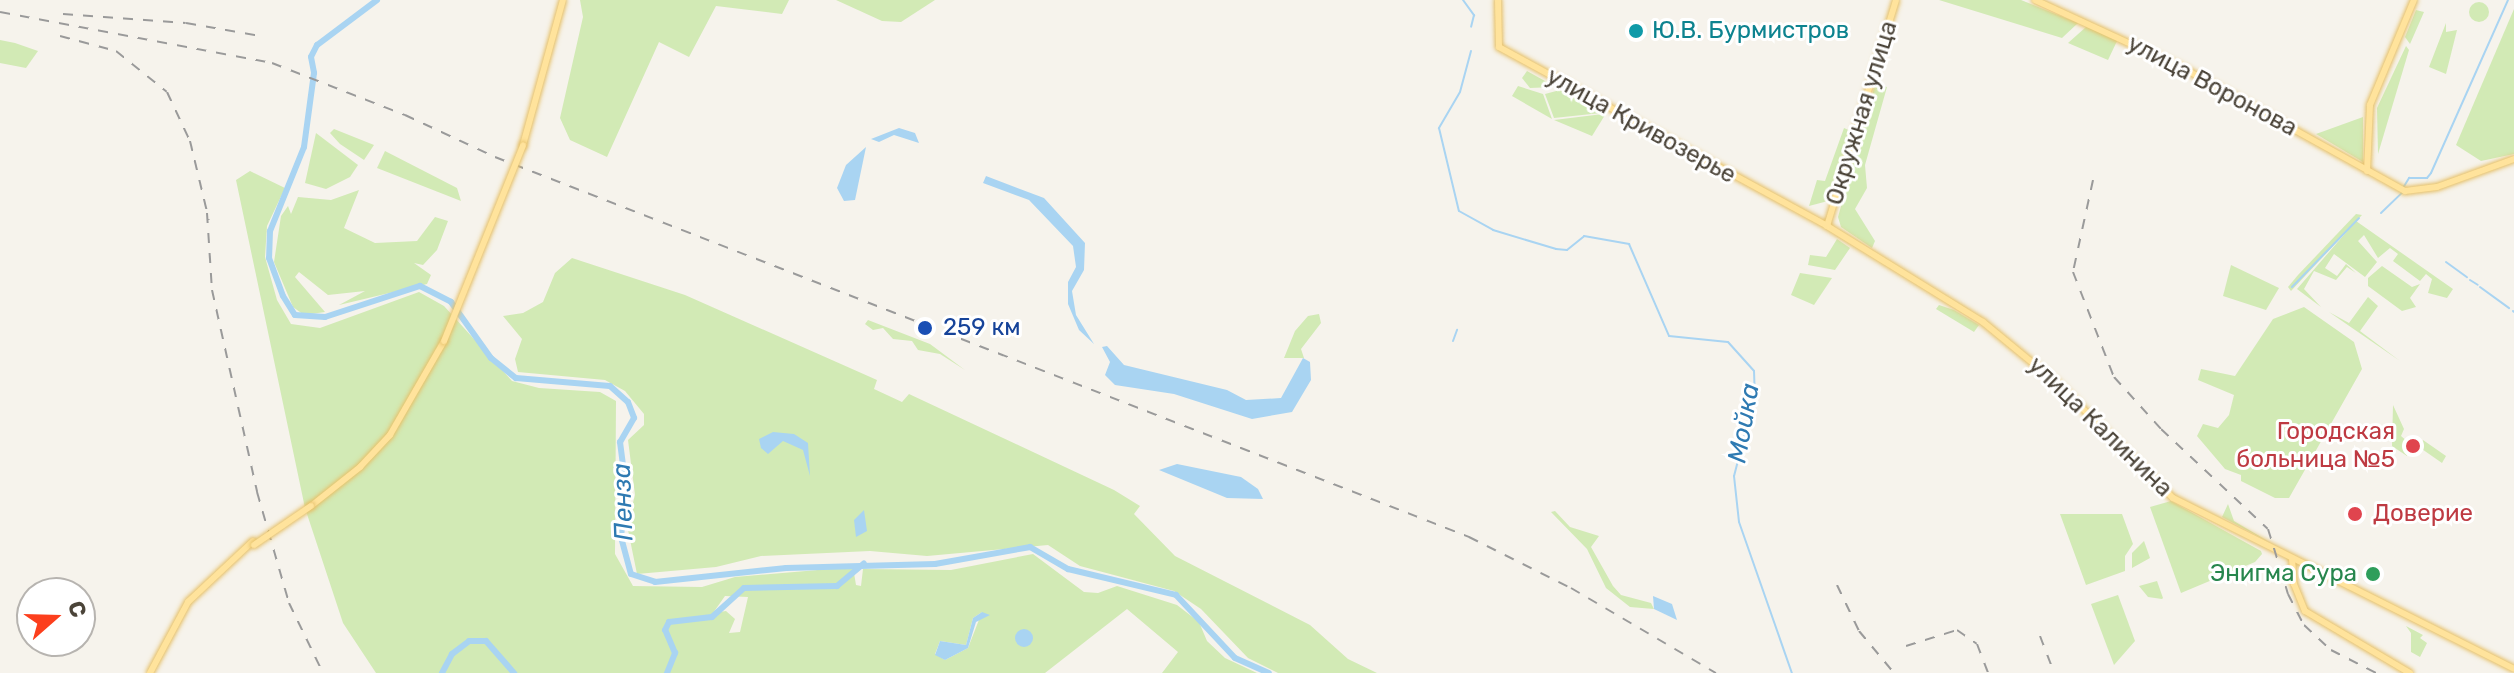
<!DOCTYPE html>
<meta charset="utf-8">
<style>
body{margin:0}
#map{position:relative;width:2514px;height:673px;overflow:hidden;background:#f6f3ec;font-family:Rubik,sans-serif}
div>[style]{position:absolute}
.green>*{inset:0;background:#d2eab5}
.round{border-radius:50%}
.water>*{inset:0;background:#a9d4f2}
.stream>*{height:2px;margin:-1px;padding:0 1px;transform-origin:1px;border-radius:1px;background:#a9d4f2}
.river>*{height:6px;margin:-3px;padding:0 3px;transform-origin:3px;border-radius:3px;background:#a9d4f2}
.roads{filter:drop-shadow(0 0 2px #e6c16a) drop-shadow(0 0 2px #e6c16a)}
.major>*{height:6px;margin:-3px;padding:0 3px;transform-origin:3px;border-radius:3px;background:#ffe39c}
.rail>*{height:2px;margin-top:-1px;transform-origin:0;background:repeating-linear-gradient(90deg,#9a9a9a 0 10px,transparent 0 20px)}
.bridges{filter:drop-shadow(0 0 2px #e6c16a) drop-shadow(0 0 2px #e6c16a)}
.major-bridge>*{height:6px;margin:-3px;padding:0 3px;transform-origin:3px;border-radius:3px;background:#ffe39c}
.dots>*{width:22px;height:22px;translate:-50% -50%;box-sizing:border-box;border:4px solid #fff;border-radius:50%}
span{translate:-50% -50%;white-space:nowrap;text-align:center;line-height:1.15;-webkit-text-stroke:6px #fff;paint-order:stroke}
.culture-label{font-size:24px;color:#0d838f}
.left{translate:0 -50%;text-align:left}
.street-label{font-size:24px;color:#4b4439}
.transit-label{font-size:24px;color:#164399}
.health-label{font-size:24px;color:#be3a42}
.right{translate:-100% -50%;text-align:right}
.leisure-label{font-size:24px;color:#27864d}
.water-label{font-size:26px;color:#2e7ab2;font-style:italic}
.north{position:absolute;left:16px;top:577px;width:80px;height:80px;box-sizing:border-box;background:#fff;border:2px solid #b7b4b0;border-radius:50%;rotate:70deg;font-size:22px;font-weight:700;line-height:32px;text-align:center;color:#4b4439}
.north::after{content:'';display:block;margin:auto;width:28px;height:36px;background:#fc3f1d;clip-path:polygon(50% 0,100% 100%,50% 72%,0 100%)}
</style>
<div id="map">
<div class="green">
<i style="clip-path:polygon(580px 0,789px 0,782px 14px,716px 6px,689px 57px,659px 42px,607px 157px,570px 140px,560px 118px,583px 17px)"></i>
<i style="clip-path:polygon(836px 0,935px 0,901px 22px,882px 21px)"></i>
<i style="clip-path:polygon(1939px 0,2021px 0,2078px 23px,2062px 38px)"></i>
<i class="round" style="left:2469px;top:2px;width:20px;height:20px"></i>
<i style="clip-path:polygon(2514px 9px,2514px 154px,2481px 161px,2456px 145px)"></i>
<i style="clip-path:polygon(2416px 10px,2424px 12px,2410px 44px,2405px 37px)"></i>
<i style="clip-path:polygon(2446px 23px,2446px 32px,2457px 30px,2446px 74px,2429px 67px)"></i>
<i style="clip-path:polygon(2086px 27px,2118px 39px,2108px 60px,2068px 43px)"></i>
<i style="clip-path:polygon(0 40px,15px 43px,38px 51px,26px 68px,0 63px)"></i>
<i style="clip-path:polygon(2406px 46px,2409px 50px,2378px 154px,2377px 108px)"></i>
<i style="clip-path:polygon(1527px 71px,1554px 86px,1554px 87px,1530px 88px,1522px 78px)"></i>
<i style="clip-path:polygon(1875px 84px,1887px 87px,1865px 165px,1867px 188px,1855px 209px,1875px 241px,1872px 248px,1841px 227px,1838px 217px)"></i>
<i style="clip-path:polygon(1518px 86px,1543px 94px,1552px 119px,1512px 96px)"></i>
<i style="clip-path:polygon(1560px 90px,1600px 112px,1601px 113px,1554px 118px,1545px 94px)"></i>
<i style="clip-path:polygon(1605px 115px,1592px 136px,1554px 120px,1603px 114px)"></i>
<i style="clip-path:polygon(2363px 117px,2363px 162px,2316px 134px)"></i>
<i style="clip-path:polygon(1844px 128px,1851px 131px,1828px 201px,1809px 206px,1817px 180px,1825px 181px)"></i>
<i style="clip-path:polygon(334px 129px,374px 145px,364px 160px,340px 144px,330px 133px)"></i>
<i style="clip-path:polygon(316px 133px,358px 165px,350px 177px,326px 189px,305px 183px)"></i>
<i style="clip-path:polygon(385px 151px,457px 188px,461px 201px,377px 168px)"></i>
<i style="clip-path:polygon(evenodd,250px 171px,285px 188px,267px 226px,265px 257px,277px 300px,291px 324px,320px 328px,419px 292px,444px 306px,512px 381px,539px 388px,600px 392px,616px 401px,615px 554px,633px 586px,702px 587px,735px 577px,853px 567px,856px 585px,861px 586px,863px 569px,951px 570px,1033px 554px,1084px 592px,1098px 593px,1117px 586px,1177px 605px,1199px 622px,1207px 641px,1225px 658px,1257px 673px,1162px 673px,1178px 652px,1127px 609px,1045px 673px,376px 673px,343px 623px,305px 508px,236px 180px,250px 171px,725px 596px,748px 597px,740px 632px,729px 633px,735px 619px,726px 611px,713px 613px,725px 596px,250px 171px,982px 612px,968px 648px,945px 660px,935px 654px,940px 641px,966px 645px,973px 618px,982px 612px)"></i>
<i style="clip-path:polygon(359px 190px,344px 228px,375px 243px,417px 241px,435px 217px,448px 221px,437px 250px,423px 265px,414px 263px,431px 275px,427px 284px,339px 305px,365px 291px,328px 295px,299px 272px,295px 277px,325px 312px,304px 315px,293px 307px,274px 262px,281px 216px,288px 206px,291px 214px,298px 197px,331px 200px)"></i>
<i style="clip-path:polygon(2356px 214px,2362px 215px,2291px 291px,2288px 287px,2298px 275px)"></i>
<i style="clip-path:polygon(2356px 221px,2453px 289px,2447px 298px,2428px 293px,2432px 279px,2426px 274px,2420px 281px,2393px 261px,2398px 254px,2390px 248px,2378px 258px,2364px 235px,2358px 241px,2377px 262px,2365px 277px,2334px 254px,2325px 268px,2337px 276px,2346px 264px,2356px 273px,2347px 267px,2336px 280px,2314px 271px,2304px 289px,2321px 307px,2297px 289px)"></i>
<i style="clip-path:polygon(1837px 239px,1850px 248px,1835px 270px,1808px 265px,1810px 255px,1826px 257px)"></i>
<i style="clip-path:polygon(572px 258px,685px 295px,877px 380px,874px 389px,902px 402px,909px 394px,1114px 490px,1140px 506px,1134px 514px,1175px 556px,1310px 625px,1348px 659px,1377px 673px,1278px 673px,1248px 658px,1201px 609px,1174px 591px,1080px 566px,1048px 545px,927px 556px,870px 551px,761px 556px,716px 567px,637px 574px,627px 525px,635px 495px,628px 440px,644px 425px,644px 414px,625px 391px,605px 380px,518px 372px,515px 359px,522px 339px,503px 316px,523px 313px,543px 302px,555px 273px)"></i>
<i style="clip-path:polygon(2231px 265px,2279px 288px,2266px 310px,2223px 296px)"></i>
<i style="clip-path:polygon(2382px 266px,2412px 287px,2420px 284px,2410px 298px,2416px 307px,2402px 311px,2368px 286px,2368px 278px)"></i>
<i style="clip-path:polygon(1800px 273px,1832px 278px,1814px 305px,1791px 295px)"></i>
<i style="clip-path:polygon(2368px 297px,2378px 306px,2360px 331px,2400px 361px,2329px 312px,2349px 323px)"></i>
<i style="clip-path:polygon(1939px 305px,1954px 310px,1979px 325px,1974px 332px,1936px 309px)"></i>
<i style="clip-path:polygon(2304px 307px,2354px 342px,2362px 369px,2289px 498px,2275px 498px,2241px 481px,2241px 475px,2225px 469px,2197px 436px,2203px 424px,2218px 428px,2229px 415px,2234px 395px,2198px 380px,2201px 369px,2235px 376px,2273px 319px)"></i>
<i style="clip-path:polygon(1319px 314px,1321px 323px,1301px 349px,1304px 358px,1284px 358px,1295px 331px,1308px 316px)"></i>
<i style="clip-path:polygon(868px 320px,930px 344px,965px 370px,940px 354px,918px 350px,912px 341px,893px 339px,883px 328px,873px 330px,865px 324px)"></i>
<i style="clip-path:polygon(2393px 405px,2404px 429px,2401px 436px,2408px 442px,2407px 456px,2392px 446px)"></i>
<i style="clip-path:polygon(2423px 440px,2446px 456px,2442px 463px,2419px 447px)"></i>
<i style="clip-path:polygon(2171px 501px,2261px 551px,2262px 554px,2255px 562px,2181px 593px,2150px 507px)"></i>
<i style="clip-path:polygon(2228px 504px,2234px 521px,2271px 543px,2222px 517px)"></i>
<i style="clip-path:polygon(1555px 511px,1570px 527px,1599px 536px,1591px 547px,1613px 586px,1621px 595px,1651px 603px,1654px 609px,1630px 607px,1606px 588px,1587px 549px,1551px 512px)"></i>
<i style="clip-path:polygon(2122px 514px,2133px 544px,2125px 556px,2125px 571px,2086px 585px,2060px 514px)"></i>
<i style="clip-path:polygon(2144px 541px,2150px 558px,2132px 568px,2132px 553px)"></i>
<i style="clip-path:polygon(2157px 581px,2163px 598px,2162px 599px,2148px 597px,2139px 586px)"></i>
<i style="clip-path:polygon(2118px 595px,2135px 641px,2114px 665px,2091px 604px)"></i>
<i style="clip-path:polygon(2406px 626px,2423px 635px,2420px 638px,2427px 643px,2420px 657px,2411px 652px,2411px 633px)"></i>
</div>
<div class="water">
<i style="clip-path:polygon(899px 128px,915px 133px,919px 143px,894px 135px,879px 142px,871px 139px)"></i>
<i style="clip-path:polygon(866px 147px,855px 200px,844px 201px,837px 188px,846px 165px)"></i>
<i style="clip-path:polygon(986px 176px,1044px 198px,1085px 243px,1084px 270px,1072px 291px,1076px 315px,1094px 344px,1079px 330px,1068px 304px,1068px 282px,1076px 267px,1073px 246px,1029px 200px,983px 183px)"></i>
<i style="clip-path:polygon(1107px 346px,1124px 365px,1227px 390px,1246px 400px,1281px 398px,1303px 358px,1310px 362px,1311px 380px,1292px 412px,1252px 419px,1174px 394px,1115px 385px,1105px 375px,1110px 362px,1102px 347px)"></i>
<i style="clip-path:polygon(773px 432px,794px 434px,808px 443px,810px 476px,803px 450px,783px 441px,768px 454px,761px 448px,759px 439px)"></i>
<i style="clip-path:polygon(1177px 464px,1241px 477px,1258px 489px,1263px 499px,1227px 498px,1159px 470px)"></i>
<i style="clip-path:polygon(864px 510px,867px 531px,856px 537px,854px 520px)"></i>
<i style="clip-path:polygon(1653px 596px,1672px 604px,1677px 620px,1654px 609px)"></i>
<i style="clip-path:polygon(982px 612px,990px 615px,976px 622px,968px 648px,945px 660px,935px 655px,940px 641px,966px 645px,973px 618px)"></i>
<i class="round" style="left:1015px;top:629px;width:18px;height:18px"></i>
</div>
<div class="stream">
<i style="left:1463px;top:0;width:19px;rotate:54deg"></i>
<i style="left:1474px;top:15px;width:12px;rotate:104deg"></i>
<i style="left:1471px;top:51px;width:42px;rotate:105deg"></i>
<i style="left:1460px;top:92px;width:42px;rotate:120.3deg"></i>
<i style="left:1439px;top:128px;width:85px;rotate:76.5deg"></i>
<i style="left:1459px;top:211px;width:39px;rotate:29deg"></i>
<i style="left:1493px;top:230px;width:66px;rotate:16.8deg"></i>
<i style="left:1556px;top:249px;width:11px;rotate:5deg"></i>
<i style="left:1567px;top:250px;width:22px;rotate:-39deg"></i>
<i style="left:1584px;top:236px;width:46px;rotate:10.1deg"></i>
<i style="left:1629px;top:244px;width:100px;rotate:66.5deg"></i>
<i style="left:1669px;top:336px;width:59px;rotate:5.8deg"></i>
<i style="left:1728px;top:342px;width:39px;rotate:48deg"></i>
<i style="left:1754px;top:371px;width:24px;rotate:88deg"></i>
<i style="left:1755px;top:395px;width:84px;rotate:104.5deg"></i>
<i style="left:1734px;top:476px;width:46px;rotate:83.8deg"></i>
<i style="left:1739px;top:522px;width:160px;rotate:70.7deg"></i>
<i style="left:2403px;top:188px;width:12px;rotate:-59deg"></i>
<i style="left:2409px;top:178px;width:18px"></i>
<i style="left:2427px;top:178px;width:6px;rotate:-51deg"></i>
<i style="left:2431px;top:173px;width:189px;rotate:-66deg"></i>
<i style="left:2381px;top:213px;width:29px;rotate:-44deg"></i>
<i style="left:2446px;top:262px;width:26px;rotate:36deg"></i>
<i style="left:2470px;top:280px;width:9px;rotate:32deg"></i>
<i style="left:2292px;top:287px;width:96px;rotate:-45.8deg"></i>
<i style="left:2480px;top:287px;width:36px;rotate:36deg"></i>
<i style="left:2513px;top:311px;width:1px;rotate:45deg"></i>
<i style="left:1453px;top:341px;width:12px;rotate:-70deg"></i>
</div>
<div class="river">
<i style="left:377px;top:0;width:75px;rotate:143.1deg"></i>
<i style="left:317px;top:45px;width:13px;rotate:117deg"></i>
<i style="left:311px;top:57px;width:16px;rotate:79deg"></i>
<i style="left:314px;top:73px;width:75px;rotate:97.7deg"></i>
<i style="left:304px;top:147px;width:91px;rotate:112deg"></i>
<i style="left:270px;top:231px;width:27px;rotate:92deg"></i>
<i style="left:269px;top:258px;width:40px;rotate:69.8deg"></i>
<i style="left:283px;top:296px;width:22px;rotate:58deg"></i>
<i style="left:295px;top:315px;width:30px;rotate:4deg"></i>
<i style="left:325px;top:317px;width:100px;rotate:-18.1deg"></i>
<i style="left:420px;top:286px;width:35px;rotate:27deg"></i>
<i style="left:451px;top:302px;width:69px;rotate:54.5deg"></i>
<i style="left:491px;top:358px;width:32px;rotate:39deg"></i>
<i style="left:516px;top:378px;width:94px;rotate:4.9deg"></i>
<i style="left:610px;top:386px;width:24px;rotate:42deg"></i>
<i style="left:628px;top:402px;width:17px;rotate:69deg"></i>
<i style="left:634px;top:418px;width:28px;rotate:120deg"></i>
<i style="left:620px;top:442px;width:46px;rotate:82.6deg"></i>
<i style="left:626px;top:488px;width:49px;rotate:95.8deg"></i>
<i style="left:621px;top:537px;width:38px;rotate:75deg"></i>
<i style="left:631px;top:574px;width:25px;rotate:18deg"></i>
<i style="left:655px;top:582px;width:132px;rotate:-6.1deg"></i>
<i style="left:786px;top:568px;width:149px;rotate:-1.5deg"></i>
<i style="left:935px;top:564px;width:97px;rotate:-10.1deg"></i>
<i style="left:1030px;top:547px;width:44px;rotate:30.1deg"></i>
<i style="left:1068px;top:569px;width:111px;rotate:13.5deg"></i>
<i style="left:1176px;top:595px;width:86px;rotate:46.9deg"></i>
<i style="left:1235px;top:658px;width:37px;rotate:24deg"></i>
<i style="left:442px;top:673px;width:21px;rotate:-62deg"></i>
<i style="left:452px;top:654px;width:21px;rotate:-37deg"></i>
<i style="left:469px;top:641px;width:17px"></i>
<i style="left:486px;top:641px;width:43px;rotate:48.8deg"></i>
<i style="left:667px;top:673px;width:22px;rotate:-68deg"></i>
<i style="left:675px;top:653px;width:25px;rotate:-113deg"></i>
<i style="left:665px;top:630px;width:9px;rotate:-63deg"></i>
<i style="left:669px;top:622px;width:43px;rotate:-6.6deg"></i>
<i style="left:712px;top:617px;width:43px;rotate:-42.2deg"></i>
<i style="left:744px;top:588px;width:93px;rotate:-1.2deg"></i>
<i style="left:837px;top:586px;width:35px;rotate:-40deg"></i>
</div>
<div class="roads">
<div class="major">
<i style="left:1498px;top:0;width:47px;rotate:88.8deg"></i>
<i style="left:1499px;top:47px;width:374px;rotate:28.6deg"></i>
<i style="left:1827px;top:226px;width:183px;rotate:31.6deg"></i>
<i style="left:1983px;top:322px;width:96px;rotate:39.5deg"></i>
<i style="left:2057px;top:383px;width:163px;rotate:44.8deg"></i>
<i style="left:2173px;top:498px;width:381px;rotate:26.6deg"></i>
<i style="left:2035px;top:0;width:163px;rotate:24.7deg"></i>
<i style="left:2183px;top:68px;width:254px;rotate:29deg"></i>
<i style="left:2405px;top:191px;width:32px;rotate:-7deg"></i>
<i style="left:2437px;top:187px;width:82px;rotate:-20deg"></i>
<i style="left:523px;top:145px;width:150px;rotate:-74.6deg"></i>
<i style="left:2367px;top:171px;width:66px;rotate:-87.4deg"></i>
<i style="left:2370px;top:105px;width:114px;rotate:-67.3deg"></i>
<i style="left:1827px;top:226px;width:236px;rotate:-73deg"></i>
<i style="left:311px;top:506px;width:63px;rotate:-38.5deg"></i>
<i style="left:360px;top:467px;width:44px;rotate:-46.8deg"></i>
<i style="left:390px;top:435px;width:108px;rotate:-60.1deg"></i>
<i style="left:2292px;top:558px;width:26px;rotate:86deg"></i>
<i style="left:2294px;top:584px;width:29px;rotate:68deg"></i>
<i style="left:2305px;top:611px;width:122px;rotate:30.6deg"></i>
<i style="left:150px;top:673px;width:81px;rotate:-61.8deg"></i>
<i style="left:188px;top:602px;width:89px;rotate:-43.2deg"></i>
</div>
</div>
<div class="rail">
<i style="left:0;top:12px;width:277px;rotate:10.6deg"></i>
<i style="left:272px;top:63px;width:143px;rotate:21.4deg"></i>
<i style="left:405px;top:115px;width:99px;rotate:25deg"></i>
<i style="left:495px;top:157px;width:1046px;rotate:21.31deg"></i>
<i style="left:1469px;top:537px;width:114px;rotate:26.6deg"></i>
<i style="left:1571px;top:588px;width:168px;rotate:30.4deg"></i>
<i style="left:63px;top:14px;width:123px;rotate:4.2deg"></i>
<i style="left:186px;top:23px;width:80px;rotate:10deg"></i>
<i style="left:60px;top:36px;width:58px;rotate:15deg"></i>
<i style="left:116px;top:51px;width:65px;rotate:38.8deg"></i>
<i style="left:167px;top:92px;width:54px;rotate:64.9deg"></i>
<i style="left:190px;top:141px;width:81px;rotate:76.5deg"></i>
<i style="left:2093px;top:180px;width:94px;rotate:102.3deg"></i>
<i style="left:2073px;top:272px;width:113px;rotate:68.7deg"></i>
<i style="left:2114px;top:377px;width:70px;rotate:47.9deg"></i>
<i style="left:2161px;top:429px;width:146px;rotate:43.1deg"></i>
<i style="left:2268px;top:529px;width:68px;rotate:72.9deg"></i>
<i style="left:2288px;top:594px;width:35px;rotate:63deg"></i>
<i style="left:2304px;top:625px;width:37px;rotate:43deg"></i>
<i style="left:2331px;top:650px;width:51px;rotate:27.1deg"></i>
<i style="left:207px;top:213px;width:77px;rotate:86.3deg"></i>
<i style="left:212px;top:290px;width:207px;rotate:77.4deg"></i>
<i style="left:257px;top:492px;width:116px;rotate:73.9deg"></i>
<i style="left:289px;top:603px;width:78px;rotate:64.1deg"></i>
<i style="left:1837px;top:585px;width:51px;rotate:64.4deg"></i>
<i style="left:1859px;top:631px;width:55px;rotate:50.2deg"></i>
<i style="left:2040px;top:636px;width:40px;rotate:69deg"></i>
<i style="left:1906px;top:646px;width:53px;rotate:-17.4deg"></i>
<i style="left:1957px;top:630px;width:24px;rotate:35deg"></i>
<i style="left:1977px;top:644px;width:31px;rotate:69deg"></i>
</div>
<div class="bridges">
<div class="major-bridge">
<i style="left:444px;top:341px;width:211px;rotate:-68deg"></i>
<i style="left:254px;top:545px;width:69px;rotate:-34.4deg"></i>
</div>
</div>
<div class="dots">
<i style="left:1636px;top:31px;background:#0f9aa8"></i>
<i style="left:925px;top:328px;background:#1a4fb4"></i>
<i style="left:2413px;top:446px;background:#e0444e"></i>
<i style="left:2355px;top:514px;background:#e0444e"></i>
<i style="left:2373px;top:574px;background:#2e9e5b"></i>
</div>
<div class="culture-label">
<span class="left" style="left:1652px;top:31px">Ю.В. Бурмистров</span>
</div>
<div class="street-label">
<span style="left:2212px;top:86px;rotate:28deg">улица Воронова</span>
<span style="left:1862px;top:113px;rotate:-73deg">Окружная улица</span>
<span style="left:1641px;top:126px;rotate:29deg">улица Кривозерье</span>
<span style="left:2100px;top:427px;rotate:44deg">улица Калинина</span>
</div>
<div class="transit-label">
<span class="left" style="left:943px;top:328px">259 км</span>
</div>
<div class="health-label">
<span class="right" style="left:2395px;top:446px">Городская<br>больница №5</span>
<span class="left" style="left:2373px;top:514px">Доверие</span>
</div>
<div class="leisure-label">
<span class="right" style="left:2357px;top:574px">Энигма Сура</span>
</div>
<div class="water-label">
<span style="left:1744px;top:423px;rotate:-80deg">Мойка</span>
<span style="left:623px;top:502px;rotate:-92deg">Пенза</span>
</div>
<div class="north">С</div>
</div>
